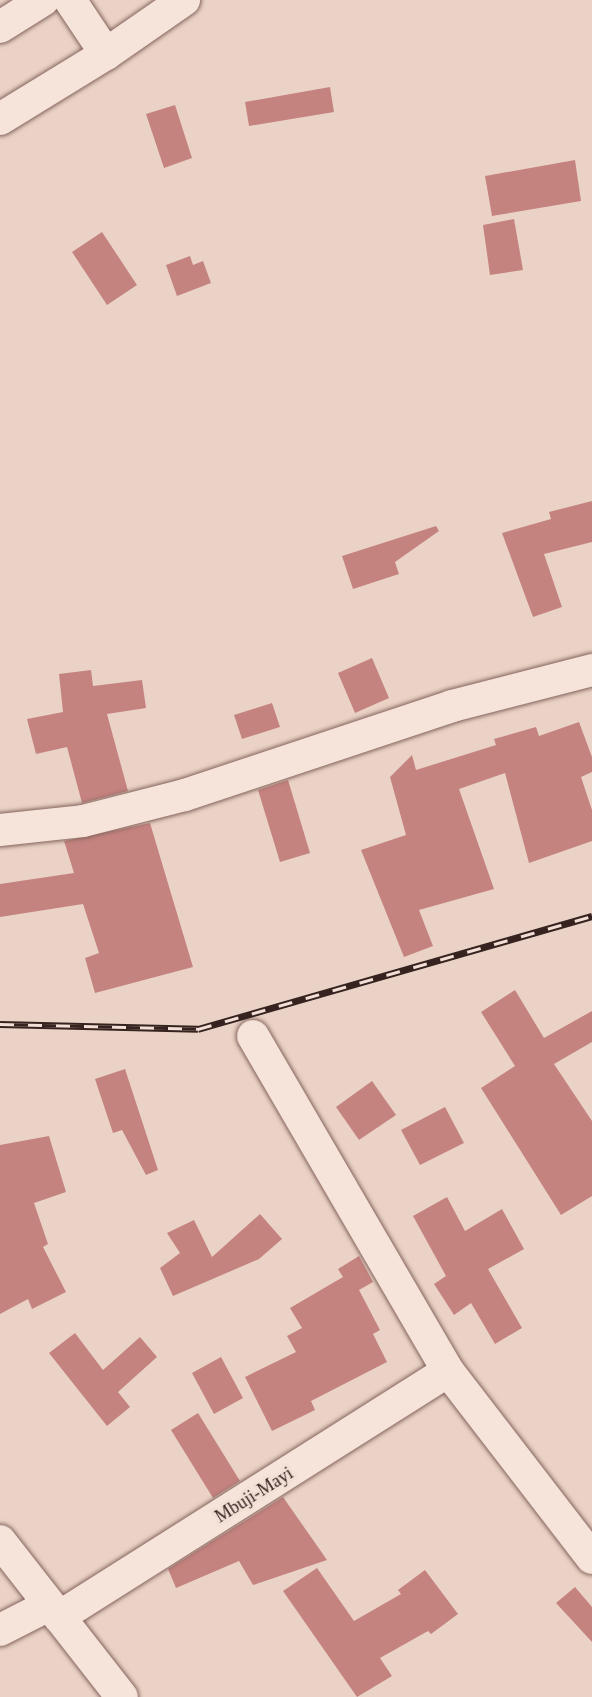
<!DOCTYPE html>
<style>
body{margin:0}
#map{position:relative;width:592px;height:1697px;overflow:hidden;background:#ead3c6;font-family:"Times New Roman",serif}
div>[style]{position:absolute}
.building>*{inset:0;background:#c5837f}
.roads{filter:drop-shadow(0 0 2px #84645d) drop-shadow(0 0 2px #84645d)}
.minor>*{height:32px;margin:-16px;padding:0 16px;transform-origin:16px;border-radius:16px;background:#f6e3d9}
.rail>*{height:7px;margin-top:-3.5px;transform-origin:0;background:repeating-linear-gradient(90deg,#f2dfd5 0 14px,#362320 0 28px);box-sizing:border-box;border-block:2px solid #362320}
span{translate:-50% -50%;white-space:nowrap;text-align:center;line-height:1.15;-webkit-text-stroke:6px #f2dfd5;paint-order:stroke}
.street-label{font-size:18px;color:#362320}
</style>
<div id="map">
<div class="building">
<i style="clip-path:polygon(330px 87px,334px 112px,249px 126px,245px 102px)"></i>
<i style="clip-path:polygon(175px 105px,192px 158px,164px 168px,146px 114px)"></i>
<i style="clip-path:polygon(575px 160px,581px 201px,492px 216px,485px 176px)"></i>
<i style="clip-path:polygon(514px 219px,523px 270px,490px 275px,483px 225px)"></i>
<i style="clip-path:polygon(102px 232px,137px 285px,107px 305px,72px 252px)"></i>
<i style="clip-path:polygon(190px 256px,193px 265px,203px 261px,211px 283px,177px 296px,166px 265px)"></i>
<i style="clip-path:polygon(592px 501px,592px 542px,544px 554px,562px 607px,533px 617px,502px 533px,551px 519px,549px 512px)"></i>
<i style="clip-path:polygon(436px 526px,439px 531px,395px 562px,399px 574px,353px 589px,342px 556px)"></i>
<i style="clip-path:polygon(372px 658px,389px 698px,355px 713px,338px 673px)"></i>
<i style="clip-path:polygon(91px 670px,93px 686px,142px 680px,146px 708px,107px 714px,128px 791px,82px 803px,67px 747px,36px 754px,27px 719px,63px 712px,59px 674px)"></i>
<i style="clip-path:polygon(272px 703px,280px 727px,242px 739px,234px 715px)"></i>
<i style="clip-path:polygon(579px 722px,592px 757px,592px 772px,581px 777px,592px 810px,592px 841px,529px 863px,505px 773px,459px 789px,494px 889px,419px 910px,433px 946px,404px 957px,361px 850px,406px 835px,390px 777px,412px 755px,416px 770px,496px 745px,494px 739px,536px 727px,539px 736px)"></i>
<i style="clip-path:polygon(288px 780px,310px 853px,280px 862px,258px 790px)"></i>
<i style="clip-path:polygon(150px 823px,193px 967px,95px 993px,85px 958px,99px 953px,83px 904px,0 917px,0 884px,74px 873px,64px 841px)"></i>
<i style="clip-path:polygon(515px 990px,544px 1038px,592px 1011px,592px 1042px,554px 1064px,592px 1121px,592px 1196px,561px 1215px,481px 1088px,515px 1066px,481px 1012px)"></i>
<i style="clip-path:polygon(125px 1069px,158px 1170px,146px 1175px,122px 1130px,113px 1133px,95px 1079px)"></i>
<i style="clip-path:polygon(372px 1081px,396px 1115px,359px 1140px,336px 1107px)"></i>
<i style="clip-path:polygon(445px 1107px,464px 1143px,420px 1165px,401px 1130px)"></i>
<i style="clip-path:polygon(49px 1136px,66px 1192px,34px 1203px,48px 1244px,43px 1247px,66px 1292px,32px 1309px,28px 1299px,0 1314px,0 1145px)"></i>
<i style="clip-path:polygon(447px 1197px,465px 1231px,502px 1209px,524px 1249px,488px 1269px,522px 1328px,495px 1344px,471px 1303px,454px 1315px,434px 1284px,446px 1276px,413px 1216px)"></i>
<i style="clip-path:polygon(260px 1214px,282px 1239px,259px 1259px,173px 1296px,160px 1268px,180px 1253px,167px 1233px,194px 1220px,212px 1257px)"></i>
<i style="clip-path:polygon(359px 1256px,373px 1282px,359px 1290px,380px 1330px,373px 1334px,387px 1362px,311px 1401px,315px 1410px,272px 1431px,245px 1377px,296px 1352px,287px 1336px,302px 1328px,290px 1308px,343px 1277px,338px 1269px)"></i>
<i style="clip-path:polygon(75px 1333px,103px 1370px,140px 1337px,157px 1357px,118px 1392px,130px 1407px,107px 1426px,49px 1353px)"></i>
<i style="clip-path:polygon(221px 1357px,243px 1398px,214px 1414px,192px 1373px)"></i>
<i style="clip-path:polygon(198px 1413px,240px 1481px,213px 1498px,171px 1430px)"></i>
<i style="clip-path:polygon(283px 1497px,327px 1560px,253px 1585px,239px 1561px,176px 1588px,168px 1569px)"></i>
<i style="clip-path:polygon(317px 1568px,354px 1621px,401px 1594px,398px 1590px,425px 1570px,458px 1614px,431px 1634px,428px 1631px,380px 1658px,392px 1676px,357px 1697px,283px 1591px)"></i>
<i style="clip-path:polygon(575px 1587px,592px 1607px,592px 1642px,556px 1603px)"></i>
</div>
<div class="roads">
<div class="minor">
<i style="left:70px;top:0;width:65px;rotate:56.3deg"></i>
<i style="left:0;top:27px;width:51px;rotate:-32.1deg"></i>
<i style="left:0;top:119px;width:124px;rotate:-31.5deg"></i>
<i style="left:106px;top:54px;width:95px;rotate:-34.7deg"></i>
<i style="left:0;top:830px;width:83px;rotate:-6.2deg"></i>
<i style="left:83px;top:821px;width:105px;rotate:-14.3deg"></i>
<i style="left:185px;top:795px;width:281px;rotate:-18.4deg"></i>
<i style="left:452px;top:706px;width:145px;rotate:-14.4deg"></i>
<i style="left:253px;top:1036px;width:388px;rotate:59.8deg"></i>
<i style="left:448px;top:1371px;width:236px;rotate:52.4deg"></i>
<i style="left:0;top:1541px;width:198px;rotate:52deg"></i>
<i style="left:59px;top:1617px;width:460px;rotate:-32.3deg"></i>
<i style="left:0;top:1630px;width:55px;rotate:-27deg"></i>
</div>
</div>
<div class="rail">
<i style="left:0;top:1024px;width:198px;rotate:1.4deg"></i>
<i style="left:198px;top:1029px;width:410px;rotate:-16deg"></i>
</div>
<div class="street-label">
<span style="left:254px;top:1495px;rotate:-32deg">Mbuji-Mayi</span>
</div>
</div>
